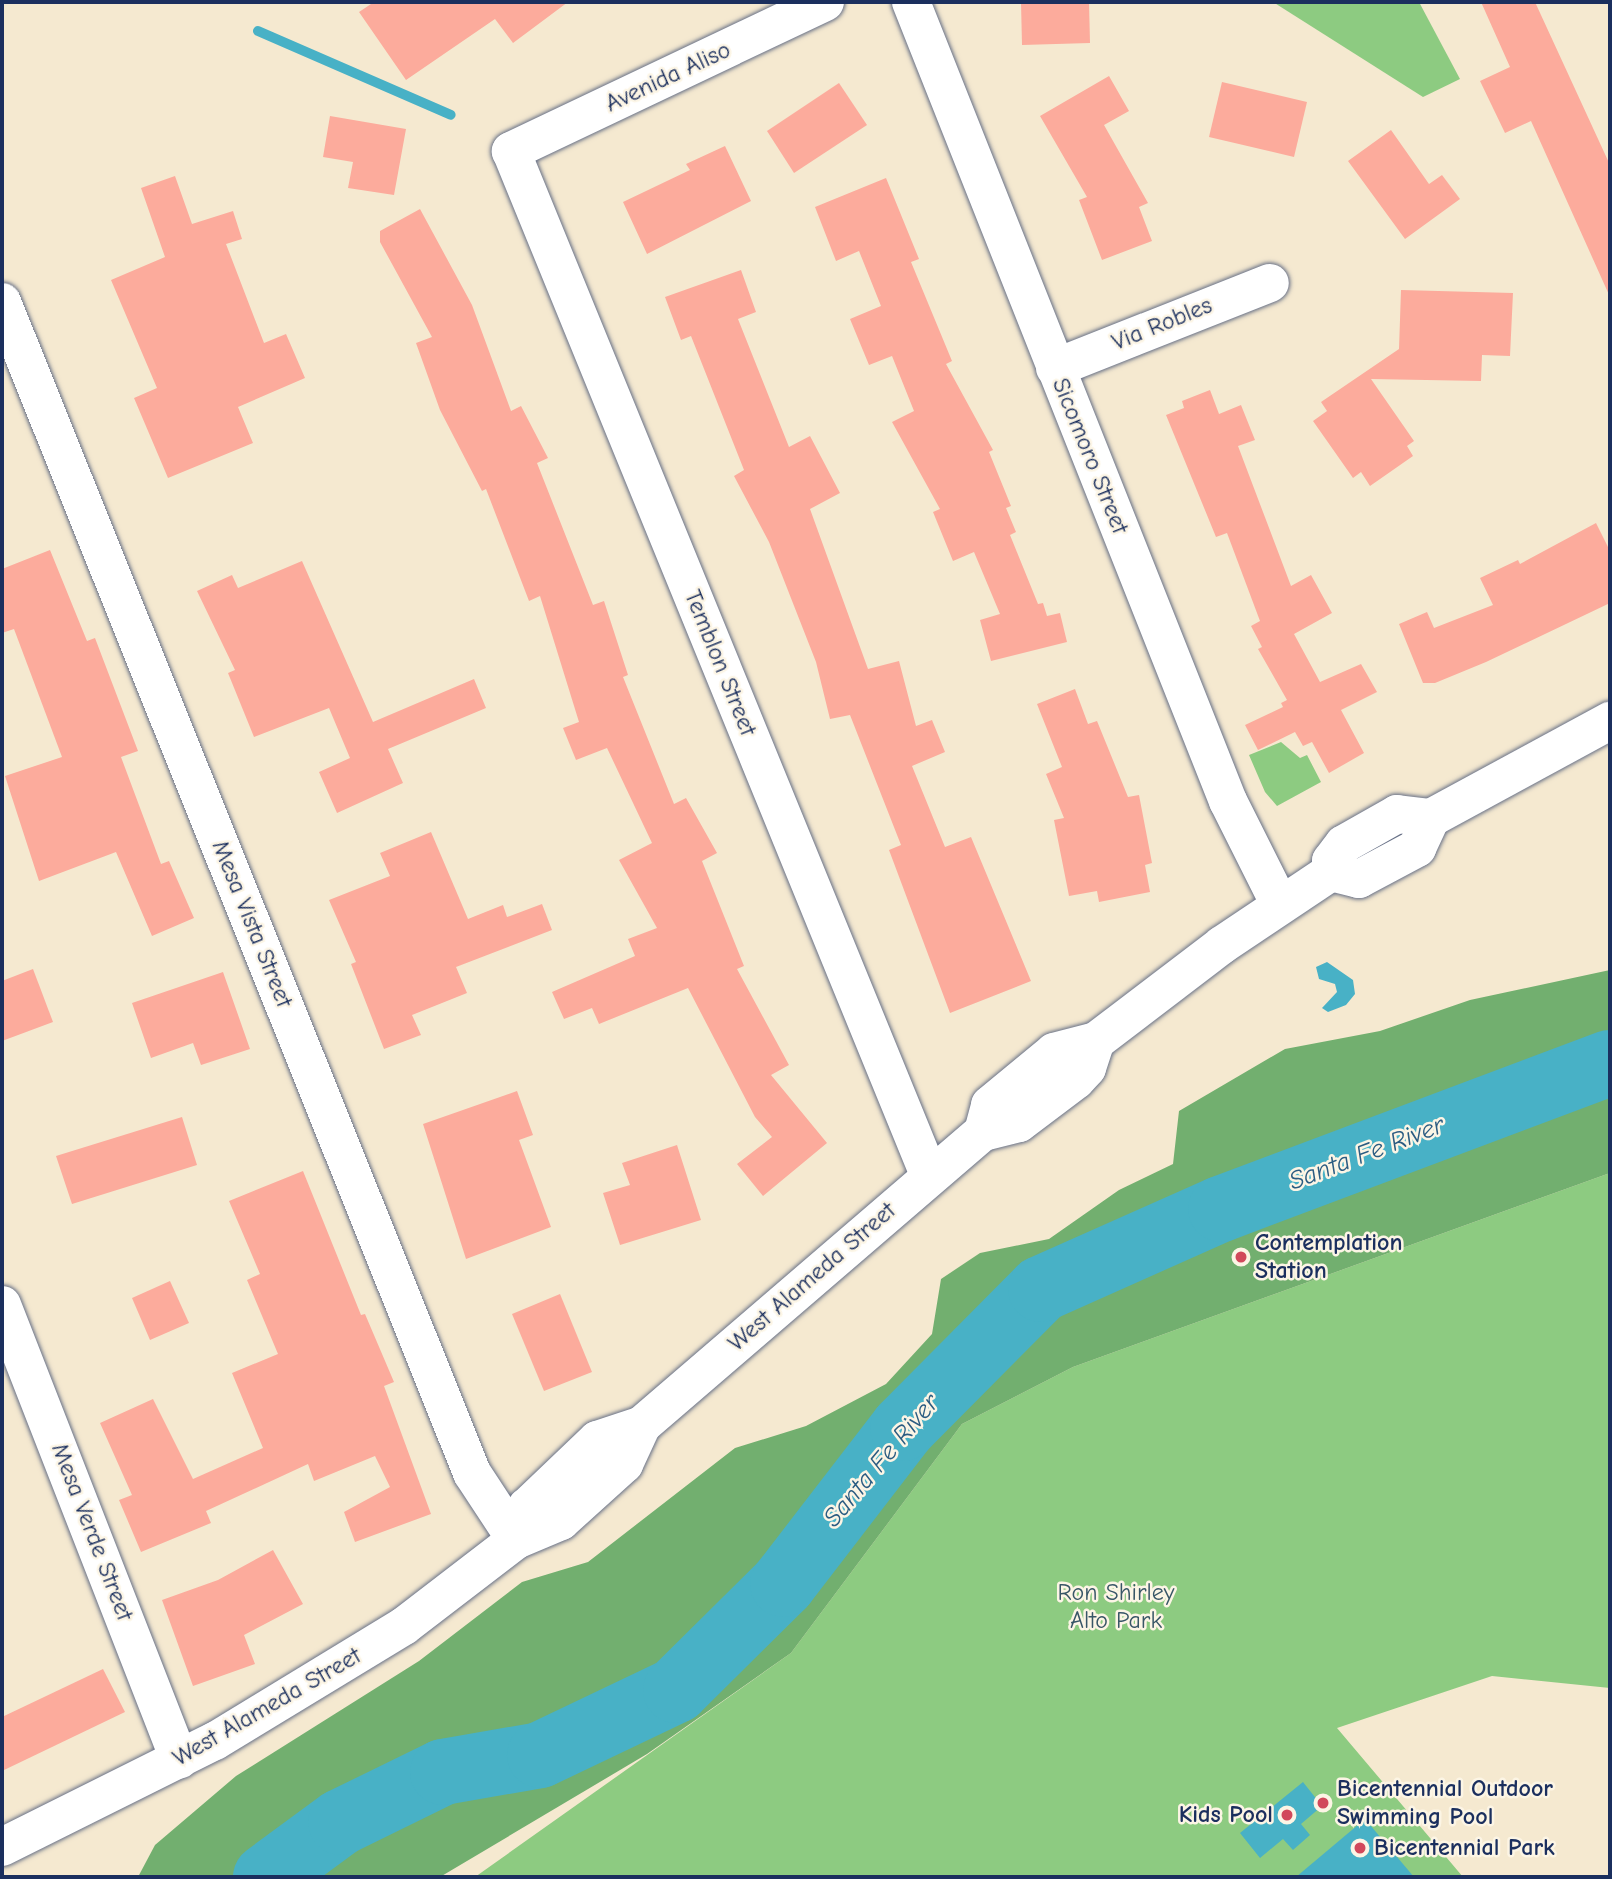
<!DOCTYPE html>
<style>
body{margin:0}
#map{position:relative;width:1612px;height:1879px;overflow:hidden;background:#f5e9d0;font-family:"Comic Neue",sans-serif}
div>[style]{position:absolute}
.green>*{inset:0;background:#8dcb81}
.forest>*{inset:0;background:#72af6f}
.water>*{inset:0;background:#48b1c6}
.stream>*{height:10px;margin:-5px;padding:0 5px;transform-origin:5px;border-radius:5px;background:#48b1c6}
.river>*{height:66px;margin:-33px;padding:0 33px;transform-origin:33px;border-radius:33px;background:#48b1c6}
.building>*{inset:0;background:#fcab9c}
.roads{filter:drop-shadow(0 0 2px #677086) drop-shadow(0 0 2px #677086)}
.minor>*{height:38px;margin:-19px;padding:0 19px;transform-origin:19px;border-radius:19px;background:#fff}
.dots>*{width:19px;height:19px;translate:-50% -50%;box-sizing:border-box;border:4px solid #fcf5e5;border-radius:50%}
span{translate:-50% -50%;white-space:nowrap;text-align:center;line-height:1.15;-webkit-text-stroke:5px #fcf5e5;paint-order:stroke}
.street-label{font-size:24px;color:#1b2f5e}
.poi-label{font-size:24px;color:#1b2f5e;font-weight:700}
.left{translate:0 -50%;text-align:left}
.right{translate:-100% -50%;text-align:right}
.park-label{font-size:24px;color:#385667}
.water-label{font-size:26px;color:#2b5c82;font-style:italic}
.frame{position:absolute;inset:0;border:4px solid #1b2f5e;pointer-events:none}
</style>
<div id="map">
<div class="green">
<i style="clip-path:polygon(1273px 2px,1419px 2px,1460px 79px,1423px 97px)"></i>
<i style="clip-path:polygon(1281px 742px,1300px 758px,1307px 755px,1321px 782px,1277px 806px,1265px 792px,1249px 755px)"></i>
<i style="clip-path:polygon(1610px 1173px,1610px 1688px,1492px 1676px,1337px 1728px,1463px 1877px,475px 1877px,791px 1653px,962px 1424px,1073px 1367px)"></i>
</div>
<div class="forest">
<i style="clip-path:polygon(1610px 970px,1610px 1173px,1073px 1367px,962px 1424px,791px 1653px,647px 1754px,440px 1877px,138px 1877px,155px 1845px,236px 1776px,419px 1661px,522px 1582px,588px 1562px,735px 1448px,806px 1426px,886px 1384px,932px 1334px,941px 1279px,980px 1253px,1049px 1239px,1119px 1190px,1173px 1164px,1179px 1111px,1285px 1049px,1380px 1031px,1470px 1000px)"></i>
</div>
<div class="water">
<i style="clip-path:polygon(1327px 962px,1353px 980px,1355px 994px,1346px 1005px,1328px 1012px,1322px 1008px,1337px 992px,1335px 984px,1319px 979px,1316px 967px)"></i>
<i style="clip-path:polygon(1303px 1782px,1322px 1806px,1301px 1824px,1310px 1835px,1293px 1850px,1283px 1839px,1260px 1858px,1240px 1833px)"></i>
<i style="clip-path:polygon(1365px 1819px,1414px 1877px,1296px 1877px)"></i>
</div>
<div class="stream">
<i style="left:258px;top:31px;width:210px;rotate:23.5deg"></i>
</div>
<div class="river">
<i style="left:266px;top:1877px;width:93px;rotate:-36.3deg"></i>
<i style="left:341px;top:1822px;width:114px;rotate:-26.1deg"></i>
<i style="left:443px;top:1772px;width:98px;rotate:-9.9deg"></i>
<i style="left:540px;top:1755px;width:151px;rotate:-25.5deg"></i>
<i style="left:676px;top:1690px;width:151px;rotate:-44.7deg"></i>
<i style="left:783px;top:1584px;width:197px;rotate:-52.4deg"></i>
<i style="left:903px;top:1428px;width:196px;rotate:-45.2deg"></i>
<i style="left:1041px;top:1289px;width:197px;rotate:-24deg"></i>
<i style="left:1221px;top:1209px;width:415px;rotate:-20.6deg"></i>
</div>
<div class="building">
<i style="clip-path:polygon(374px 2px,568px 2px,513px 43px,495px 19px,406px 80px,359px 12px)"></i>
<i style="clip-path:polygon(1021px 2px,1089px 2px,1090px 43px,1022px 45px)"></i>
<i style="clip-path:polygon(1481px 2px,1535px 2px,1610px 165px,1610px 297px,1531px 121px,1505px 133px,1480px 81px,1510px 67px)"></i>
<i style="clip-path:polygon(1109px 76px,1129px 111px,1104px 125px,1148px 203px,1139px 207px,1152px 241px,1102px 260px,1079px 200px,1087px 197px,1040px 116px)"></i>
<i style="clip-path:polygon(1222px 82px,1307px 102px,1294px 157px,1209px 137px)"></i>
<i style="clip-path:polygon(839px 83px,867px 125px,794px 173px,767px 131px)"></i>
<i style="clip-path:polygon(330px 116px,406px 129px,394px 195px,348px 188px,353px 162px,323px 157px)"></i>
<i style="clip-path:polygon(1391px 130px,1429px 184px,1442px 175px,1460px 199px,1405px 239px,1348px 161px)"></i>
<i style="clip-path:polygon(725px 146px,751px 201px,647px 254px,623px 202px,690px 170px,686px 164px)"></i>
<i style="clip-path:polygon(175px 176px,192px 224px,233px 211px,242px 239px,226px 244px,264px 343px,286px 334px,305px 378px,238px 407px,253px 443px,168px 478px,134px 398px,157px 388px,111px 280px,165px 257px,141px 188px)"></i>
<i style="clip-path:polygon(886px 178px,919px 259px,911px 262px,952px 361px,946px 364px,993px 450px,989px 452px,1011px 506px,1006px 508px,1016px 532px,1010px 535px,1038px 604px,1043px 603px,1047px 616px,1060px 613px,1067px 642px,991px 661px,980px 620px,1000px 614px,974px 552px,953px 561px,933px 512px,940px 509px,892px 422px,914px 411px,892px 356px,869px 365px,850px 319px,881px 306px,859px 251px,836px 261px,815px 207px)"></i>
<i style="clip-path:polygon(420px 209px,472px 305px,511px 411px,521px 406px,548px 458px,537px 463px,593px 605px,604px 601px,628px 675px,623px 677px,674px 804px,686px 798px,717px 853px,702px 861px,744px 966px,737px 969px,789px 1065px,771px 1075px,827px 1143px,763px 1196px,737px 1164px,772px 1137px,755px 1117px,688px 988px,599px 1024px,592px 1008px,564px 1019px,552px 992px,635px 956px,628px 939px,657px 928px,619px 860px,652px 843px,607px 748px,576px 760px,563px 728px,579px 722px,540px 596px,529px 601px,486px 489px,482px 491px,440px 410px,416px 343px,432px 337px,380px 242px,380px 231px)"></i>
<i style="clip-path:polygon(741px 270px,756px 312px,738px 319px,789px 447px,810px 436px,840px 493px,810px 509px,868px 669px,899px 661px,916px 726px,932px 720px,945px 752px,912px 766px,945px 847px,971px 837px,1031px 981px,950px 1013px,889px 850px,901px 845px,850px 715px,830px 719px,816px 662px,769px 542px,734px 476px,744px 470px,691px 336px,681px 340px,665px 297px)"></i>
<i style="clip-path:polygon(1401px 290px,1513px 293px,1510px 356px,1482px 355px,1481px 381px,1371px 379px,1414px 441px,1407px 446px,1413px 456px,1370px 486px,1361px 472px,1353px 478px,1313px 421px,1327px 411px,1321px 402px,1399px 349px)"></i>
<i style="clip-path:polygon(1210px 390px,1219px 414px,1241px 405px,1255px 440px,1238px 446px,1291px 586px,1311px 575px,1332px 613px,1294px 634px,1320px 682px,1361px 664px,1377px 692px,1341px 710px,1364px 753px,1329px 773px,1312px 742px,1303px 746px,1295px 732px,1258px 750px,1245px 725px,1283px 707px,1281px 703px,1287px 700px,1258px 649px,1262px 647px,1251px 626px,1260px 621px,1227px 533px,1216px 537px,1166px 415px,1184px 408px,1182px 401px)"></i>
<i style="clip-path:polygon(1596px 523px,1610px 551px,1610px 603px,1486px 662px,1435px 683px,1423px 683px,1399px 624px,1427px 612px,1434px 628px,1493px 605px,1480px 578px,1518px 560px,1520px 564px)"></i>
<i style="clip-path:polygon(50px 550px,87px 641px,95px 638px,138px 751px,121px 757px,161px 864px,169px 861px,194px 918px,152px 936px,116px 852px,39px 881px,5px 776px,62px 757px,14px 629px,2px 633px,2px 569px)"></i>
<i style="clip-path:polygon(302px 561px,373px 722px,474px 679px,486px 708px,388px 749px,403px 783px,337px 813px,319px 772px,350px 758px,329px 708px,254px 737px,228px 673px,235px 670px,197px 591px,232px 575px,238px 588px)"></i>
<i style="clip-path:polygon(1075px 689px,1088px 724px,1097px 721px,1128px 797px,1139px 795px,1152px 863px,1145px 865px,1150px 892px,1099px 902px,1097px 891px,1069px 896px,1054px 820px,1064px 818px,1046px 774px,1062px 767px,1037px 704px)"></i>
<i style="clip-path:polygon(431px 832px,468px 919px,503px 905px,507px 917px,542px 904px,552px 930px,456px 967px,467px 993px,412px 1015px,421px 1035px,384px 1049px,351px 964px,356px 962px,329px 900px,390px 876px,380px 853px)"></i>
<i style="clip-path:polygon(33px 969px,53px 1022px,2px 1041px,2px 981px)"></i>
<i style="clip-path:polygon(223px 972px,250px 1049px,201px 1065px,193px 1043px,151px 1058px,132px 1003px)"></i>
<i style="clip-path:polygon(517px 1091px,533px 1135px,519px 1140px,551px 1227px,466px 1259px,423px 1124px)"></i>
<i style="clip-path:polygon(182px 1117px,197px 1165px,72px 1204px,56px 1156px)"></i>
<i style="clip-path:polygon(677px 1145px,701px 1220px,620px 1245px,603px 1193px,630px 1185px,622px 1163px)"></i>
<i style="clip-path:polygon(303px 1171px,361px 1315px,365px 1314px,394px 1382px,384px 1386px,431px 1514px,355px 1542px,344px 1512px,390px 1487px,375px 1456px,314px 1481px,308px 1464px,206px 1511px,211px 1523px,141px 1552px,119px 1500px,132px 1495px,100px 1423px,153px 1399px,193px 1479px,263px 1448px,232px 1373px,278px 1354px,247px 1280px,260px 1274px,229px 1201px)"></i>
<i style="clip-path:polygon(170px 1281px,189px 1323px,150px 1340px,132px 1298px)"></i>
<i style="clip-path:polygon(560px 1294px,592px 1372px,544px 1391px,512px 1314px)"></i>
<i style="clip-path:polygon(273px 1550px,303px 1604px,244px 1635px,255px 1664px,193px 1686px,162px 1600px,218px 1580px)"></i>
<i style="clip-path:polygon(103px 1669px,125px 1712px,2px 1771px,2px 1717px)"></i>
</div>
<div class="roads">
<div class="minor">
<i style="left:825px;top:2px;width:348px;rotate:154.6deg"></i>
<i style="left:511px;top:151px;width:1106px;rotate:67.79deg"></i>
<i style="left:911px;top:2px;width:860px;rotate:68.36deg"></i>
<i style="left:1228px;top:801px;width:116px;rotate:63.4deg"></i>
<i style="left:2px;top:302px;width:1262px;rotate:68.13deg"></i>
<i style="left:472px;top:1473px;width:80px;rotate:56.7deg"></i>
<i style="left:1055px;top:368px;width:231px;rotate:-21.6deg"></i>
<i style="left:1431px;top:818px;width:204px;rotate:-28.5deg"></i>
<i style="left:1331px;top:872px;width:11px;rotate:-90deg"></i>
<i style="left:1331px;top:861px;width:21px;rotate:-53deg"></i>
<i style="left:1344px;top:844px;width:61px;rotate:-29.5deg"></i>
<i style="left:1397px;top:814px;width:34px;rotate:7deg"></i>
<i style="left:1331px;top:872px;width:29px;rotate:14deg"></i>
<i style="left:1359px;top:879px;width:66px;rotate:-28.1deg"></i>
<i style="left:1417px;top:848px;width:33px;rotate:-65deg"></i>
<i style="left:983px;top:1132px;width:28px;rotate:-75deg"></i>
<i style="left:990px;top:1105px;width:83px;rotate:-39.6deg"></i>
<i style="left:1054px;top:1052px;width:43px;rotate:-14.7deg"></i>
<i style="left:1096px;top:1041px;width:158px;rotate:-37.3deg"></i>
<i style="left:1222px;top:945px;width:131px;rotate:-33.8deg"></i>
<i style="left:2px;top:1305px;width:488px;rotate:68.7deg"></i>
<i style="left:516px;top:1540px;width:35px;rotate:-72deg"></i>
<i style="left:527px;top:1507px;width:97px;rotate:-43.7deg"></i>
<i style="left:597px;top:1440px;width:47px;rotate:-18.4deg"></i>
<i style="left:642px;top:1425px;width:450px;rotate:-40.7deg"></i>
<i style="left:983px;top:1132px;width:37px;rotate:-14deg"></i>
<i style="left:1019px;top:1123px;width:71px;rotate:-37deg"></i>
<i style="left:1076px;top:1080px;width:16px;rotate:-47deg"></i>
<i style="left:1087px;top:1068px;width:28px;rotate:-72deg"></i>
<i style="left:2px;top:1847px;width:238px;rotate:-26.5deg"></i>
<i style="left:215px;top:1741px;width:221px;rotate:-31.3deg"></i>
<i style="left:404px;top:1626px;width:141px;rotate:-37.5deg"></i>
<i style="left:516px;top:1540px;width:49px;rotate:-22.9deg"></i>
<i style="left:561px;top:1521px;width:85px;rotate:-42.1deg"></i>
<i style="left:624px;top:1464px;width:43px;rotate:-65.2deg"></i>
</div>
</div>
<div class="dots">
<i style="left:1241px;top:1257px;background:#d1495b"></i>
<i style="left:1323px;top:1803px;background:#d1495b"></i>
<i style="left:1287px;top:1815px;background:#d1495b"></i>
<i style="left:1360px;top:1848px;background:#d1495b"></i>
</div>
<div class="street-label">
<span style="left:668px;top:77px;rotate:-25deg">Avenida Aliso</span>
<span style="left:1162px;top:324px;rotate:-22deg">Via Robles</span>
<span style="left:1090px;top:456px;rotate:68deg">Sicomoro Street</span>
<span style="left:720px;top:663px;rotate:68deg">Temblon Street</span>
<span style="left:252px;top:924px;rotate:68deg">Mesa Vista Street</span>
<span style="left:812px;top:1277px;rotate:-41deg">West Alameda Street</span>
<span style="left:92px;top:1532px;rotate:69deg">Mesa Verde Street</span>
<span style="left:267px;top:1707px;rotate:-30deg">West Alameda Street</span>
</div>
<div class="poi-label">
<span class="left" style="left:1255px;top:1257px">Contemplation<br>Station</span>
<span class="left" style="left:1337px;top:1803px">Bicentennial Outdoor<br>Swimming Pool</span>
<span class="right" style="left:1273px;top:1815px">Kids Pool</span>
<span class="left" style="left:1374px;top:1848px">Bicentennial Park</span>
</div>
<div class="park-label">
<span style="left:1116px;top:1607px">Ron Shirley<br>Alto Park</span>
</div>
<div class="water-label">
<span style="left:1367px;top:1154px;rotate:-21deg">Santa Fe River</span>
<span style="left:882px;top:1461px;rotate:-50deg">Santa Fe River</span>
</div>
<div class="frame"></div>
</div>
